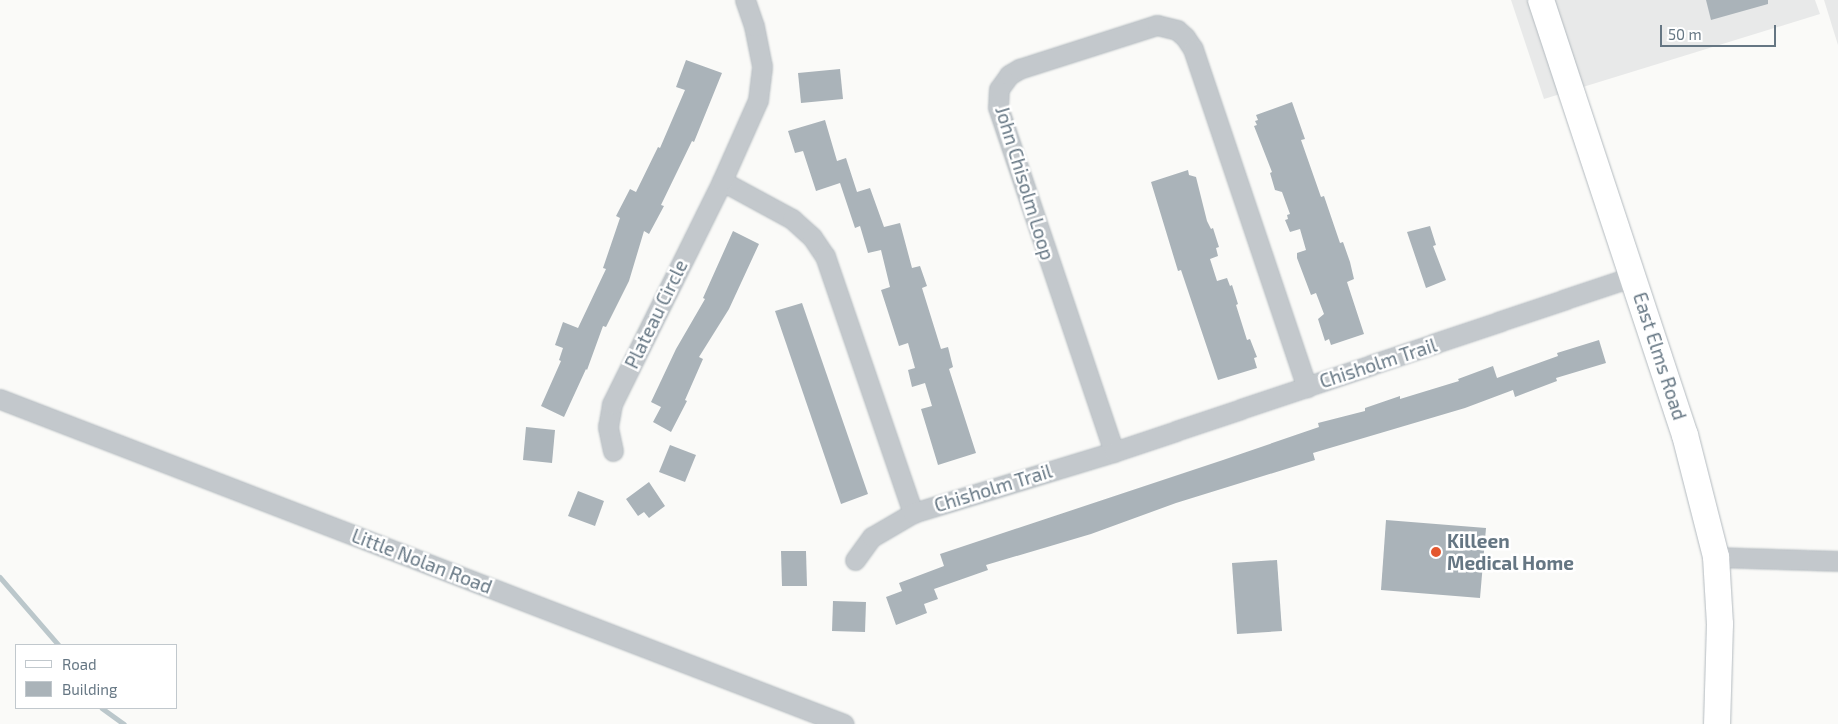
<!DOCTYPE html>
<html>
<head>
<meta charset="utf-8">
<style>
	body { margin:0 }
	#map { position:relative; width:1838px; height:724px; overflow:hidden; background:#fafaf8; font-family:"Exo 2",sans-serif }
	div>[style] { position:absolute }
	.built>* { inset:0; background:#e8e9e9 }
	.stream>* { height:4.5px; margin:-2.25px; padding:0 2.25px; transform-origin:2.25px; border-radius:2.25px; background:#bbc7cb }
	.building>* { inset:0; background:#aab3b9 }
	.roads { filter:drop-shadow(0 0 1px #b3babf) drop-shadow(0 0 1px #b3babf) }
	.minor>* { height:19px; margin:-9.5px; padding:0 9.5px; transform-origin:9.5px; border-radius:9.5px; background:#c3c8cc }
	.secondary>* { height:26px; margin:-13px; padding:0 13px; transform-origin:13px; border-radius:13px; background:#fff }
	.dots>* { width:14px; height:14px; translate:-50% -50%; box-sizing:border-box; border:2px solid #fff; border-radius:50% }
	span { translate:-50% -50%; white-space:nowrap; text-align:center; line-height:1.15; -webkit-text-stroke:5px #fff; paint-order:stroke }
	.street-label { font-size:19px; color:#657683 }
	.poi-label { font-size:19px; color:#657683; font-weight:700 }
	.left { translate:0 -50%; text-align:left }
	.legend { position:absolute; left:15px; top:644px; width:162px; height:65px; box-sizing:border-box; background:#fff; border:1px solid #c1c8cd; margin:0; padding:6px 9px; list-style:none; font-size:15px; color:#657683 }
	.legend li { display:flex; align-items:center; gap:10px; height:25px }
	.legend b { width:25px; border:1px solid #c1c8cd }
	.scale { position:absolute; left:1660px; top:25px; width:116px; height:22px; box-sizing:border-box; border:2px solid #657683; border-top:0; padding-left:6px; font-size:15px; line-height:18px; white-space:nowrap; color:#657683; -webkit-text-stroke:4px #fff; paint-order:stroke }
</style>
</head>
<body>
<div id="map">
	<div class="built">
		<div style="clip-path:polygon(1511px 0,1815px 0,1820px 14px,1544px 99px)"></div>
		<div style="clip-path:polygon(1824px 0,1838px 0,1838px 45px)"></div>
	</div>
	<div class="stream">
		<div style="left:0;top:577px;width:90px;rotate:49.1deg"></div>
		<div style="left:102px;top:708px;width:27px;rotate:36deg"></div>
	</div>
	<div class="building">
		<div style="clip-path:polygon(1706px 0,1768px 0,1768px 4px,1711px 20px)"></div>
		<div style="clip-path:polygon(686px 60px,722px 73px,694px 142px,692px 141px,661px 205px,664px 206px,649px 234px,644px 231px,629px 281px,606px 327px,603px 326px,587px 370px,586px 369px,564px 417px,541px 406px,561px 361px,559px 360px,563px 348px,555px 345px,563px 322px,578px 328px,606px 269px,603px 268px,620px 218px,616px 216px,630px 189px,636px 192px,658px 147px,660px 148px,685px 90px,676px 87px)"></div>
		<div style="clip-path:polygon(840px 69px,843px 99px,801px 103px,798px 73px)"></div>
		<div style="clip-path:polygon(1292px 102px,1305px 139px,1301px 140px,1321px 197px,1324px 196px,1340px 243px,1343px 242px,1350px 262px,1354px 279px,1347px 282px,1364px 334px,1331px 345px,1329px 339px,1325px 341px,1318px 319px,1324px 314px,1316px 293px,1311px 295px,1297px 258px,1297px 253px,1306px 250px,1300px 229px,1290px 232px,1285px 220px,1288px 219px,1287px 215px,1290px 214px,1282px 192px,1275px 190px,1270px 173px,1272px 172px,1254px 126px,1257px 125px,1255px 121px,1258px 120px,1256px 115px)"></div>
		<div style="clip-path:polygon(825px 120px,837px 161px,846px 158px,857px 192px,870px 188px,884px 227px,900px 223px,912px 268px,920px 266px,927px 286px,922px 288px,941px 349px,948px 347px,953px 367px,949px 369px,976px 453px,938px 465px,921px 409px,932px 406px,925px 383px,912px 387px,908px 370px,915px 368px,908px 343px,899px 346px,881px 290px,890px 287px,881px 250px,868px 253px,860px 226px,855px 228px,840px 183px,816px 191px,803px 151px,795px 153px,788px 131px)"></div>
		<div style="clip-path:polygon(1188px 170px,1189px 175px,1196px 177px,1207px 221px,1211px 229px,1213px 228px,1219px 247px,1216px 248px,1218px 256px,1210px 259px,1217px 281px,1227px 278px,1230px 286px,1232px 285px,1238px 304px,1236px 305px,1247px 340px,1250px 339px,1257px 357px,1254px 358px,1257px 368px,1218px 380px,1181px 270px,1178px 271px,1151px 182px)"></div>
		<div style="clip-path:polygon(1430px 226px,1436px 245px,1433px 246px,1446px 280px,1426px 288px,1407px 232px)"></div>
		<div style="clip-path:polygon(733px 231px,759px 244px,729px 309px,699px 357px,703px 359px,685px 400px,687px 401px,671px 432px,653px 422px,661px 407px,651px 402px,676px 349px,705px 299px,703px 298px)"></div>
		<div style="clip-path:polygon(802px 303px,868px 494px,841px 504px,775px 311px)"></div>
		<div style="clip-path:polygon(1599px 340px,1606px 363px,1556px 378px,1557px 381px,1515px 397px,1513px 390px,1465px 408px,1313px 453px,1315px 460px,1176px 503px,1091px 534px,986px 565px,988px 570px,934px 589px,938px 599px,924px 604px,927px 613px,896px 625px,886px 597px,902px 591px,899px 583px,944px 566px,940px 554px,1223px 460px,1319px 427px,1318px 423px,1365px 411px,1365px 408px,1400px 396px,1400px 399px,1459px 381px,1458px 379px,1493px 366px,1497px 378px,1558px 356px,1557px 353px)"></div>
		<div style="clip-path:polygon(526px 427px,555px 430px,552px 463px,523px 460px)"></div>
		<div style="clip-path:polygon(670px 445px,696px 455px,685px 482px,659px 472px)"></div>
		<div style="clip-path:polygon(649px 482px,665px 506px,649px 518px,644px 512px,638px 516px,626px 499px)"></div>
		<div style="clip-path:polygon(578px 491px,604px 501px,595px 526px,568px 516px)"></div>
		<div style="clip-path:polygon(1386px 520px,1486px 528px,1480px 598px,1381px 590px)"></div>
		<div style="clip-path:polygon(781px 551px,806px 551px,807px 586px,782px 586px)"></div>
		<div style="clip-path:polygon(1277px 560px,1282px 631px,1237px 634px,1232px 563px)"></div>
		<div style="clip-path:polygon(833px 601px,866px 602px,865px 632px,832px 631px)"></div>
	</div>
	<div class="roads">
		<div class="minor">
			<div style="left:722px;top:181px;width:80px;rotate:28.5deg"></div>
			<div style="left:792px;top:219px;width:27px;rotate:42deg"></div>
			<div style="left:812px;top:237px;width:23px;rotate:56deg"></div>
			<div style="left:825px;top:256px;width:272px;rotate:71.1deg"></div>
			<div style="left:0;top:399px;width:904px;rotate:21.06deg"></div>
			<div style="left:613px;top:451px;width:25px;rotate:-102deg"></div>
			<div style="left:608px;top:427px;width:23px;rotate:-80deg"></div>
			<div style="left:612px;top:404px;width:249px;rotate:-63.7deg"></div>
			<div style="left:722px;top:181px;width:89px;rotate:-66deg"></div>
			<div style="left:758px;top:100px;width:34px;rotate:-83deg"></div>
			<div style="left:762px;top:66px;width:41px;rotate:-101.3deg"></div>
			<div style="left:754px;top:26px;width:28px;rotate:-109deg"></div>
			<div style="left:1114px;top:452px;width:364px;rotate:-108.6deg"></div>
			<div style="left:998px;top:107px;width:18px;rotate:-87deg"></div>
			<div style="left:999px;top:89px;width:17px;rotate:-54deg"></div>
			<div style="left:1009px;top:75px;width:12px;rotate:-31deg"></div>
			<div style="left:1019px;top:69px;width:145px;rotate:-17.7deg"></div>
			<div style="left:1157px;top:25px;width:21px;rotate:14deg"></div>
			<div style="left:1177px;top:30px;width:11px;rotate:41deg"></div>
			<div style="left:1185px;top:37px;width:14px;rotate:56deg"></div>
			<div style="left:1193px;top:49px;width:357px;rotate:71.4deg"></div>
			<div style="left:1716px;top:557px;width:122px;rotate:1.9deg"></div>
			<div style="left:855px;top:560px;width:29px;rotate:-54deg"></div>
			<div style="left:872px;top:537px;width:48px;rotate:-30.3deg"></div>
			<div style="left:913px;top:513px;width:210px;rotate:-16.9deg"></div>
			<div style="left:1114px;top:452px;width:549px;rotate:-18.7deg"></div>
		</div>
		<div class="secondary">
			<div style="left:1541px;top:0;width:458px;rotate:71.7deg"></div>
			<div style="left:1685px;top:435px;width:126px;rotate:75.7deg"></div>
			<div style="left:1716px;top:557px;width:67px;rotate:86.6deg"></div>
			<div style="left:1720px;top:624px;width:100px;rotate:91.7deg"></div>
		</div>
	</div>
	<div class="dots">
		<div style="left:1436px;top:552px;background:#e4572e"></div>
	</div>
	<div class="street-label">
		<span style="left:1025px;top:183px;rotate:73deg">John Chisolm Loop</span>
		<span style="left:656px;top:314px;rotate:-64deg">Plateau Circle</span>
		<span style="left:1660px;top:356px;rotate:72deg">East Elms Road</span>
		<span style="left:1378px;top:363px;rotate:-18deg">Chisholm Trail</span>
		<span style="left:993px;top:488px;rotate:-17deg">Chisholm Trail</span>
		<span style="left:422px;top:561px;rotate:21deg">Little Nolan Road</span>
	</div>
	<div class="poi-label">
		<span class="left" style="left:1447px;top:552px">Killeen<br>Medical Home</span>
	</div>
	<ul class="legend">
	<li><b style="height:6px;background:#fff"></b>Road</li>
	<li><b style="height:14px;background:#aab3b9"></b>Building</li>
	</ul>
	<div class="scale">50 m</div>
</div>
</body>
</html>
